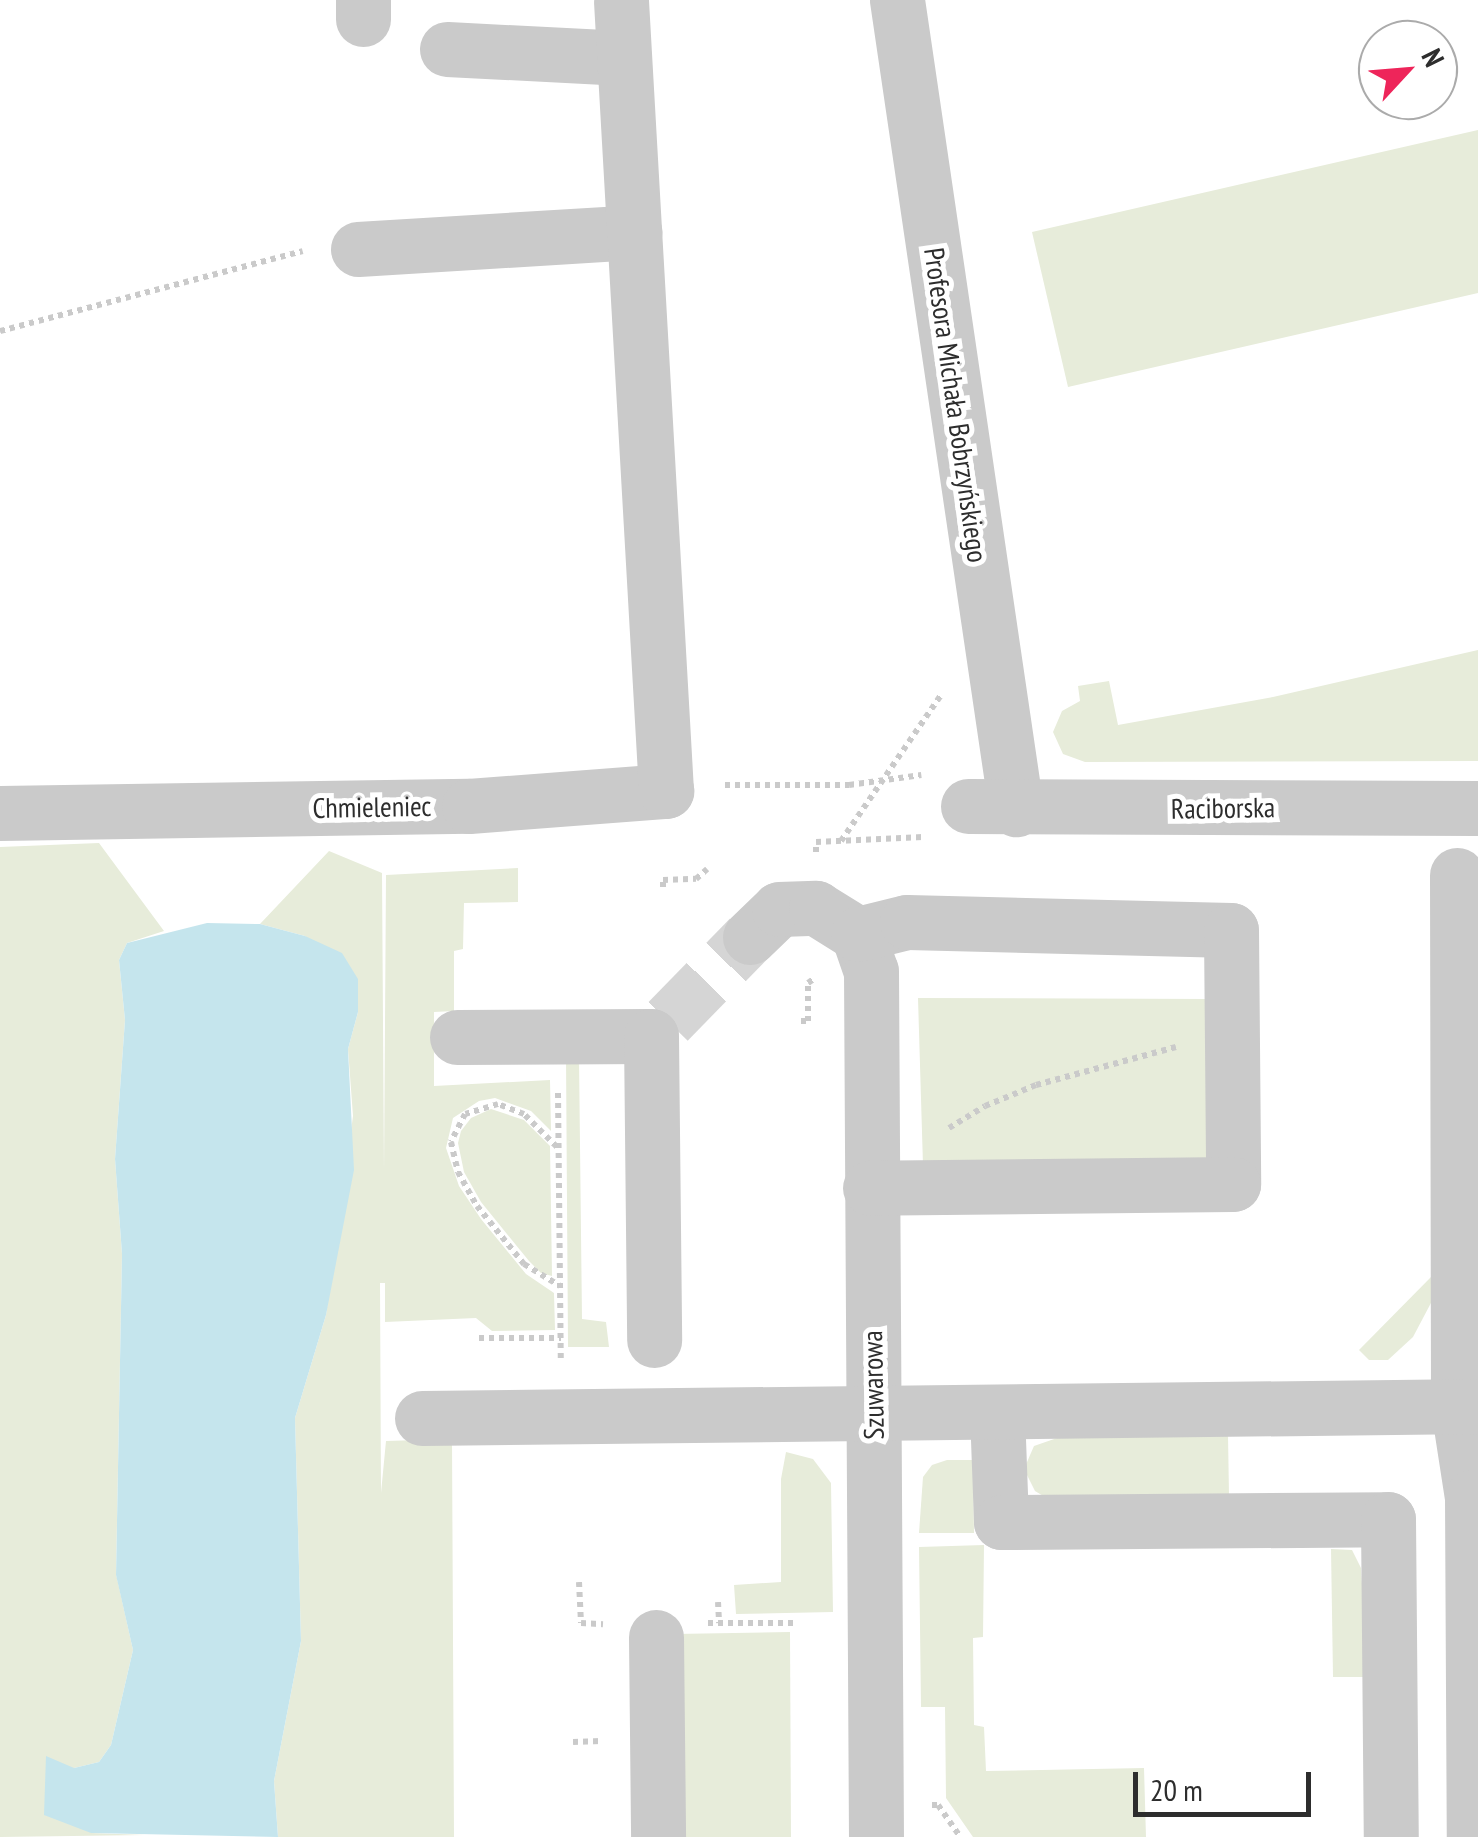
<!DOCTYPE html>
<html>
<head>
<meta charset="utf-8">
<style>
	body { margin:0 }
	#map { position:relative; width:1478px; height:1837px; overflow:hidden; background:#fff; font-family:"PT Sans Narrow",sans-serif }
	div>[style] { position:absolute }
	.green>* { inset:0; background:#e7ecda }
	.water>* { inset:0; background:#c5e5ed }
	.minor-tunnel>* { height:55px; margin-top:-27.5px; transform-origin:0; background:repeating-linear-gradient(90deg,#d5d5d5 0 55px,transparent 0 83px) }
	.path>* { height:6px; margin-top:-3px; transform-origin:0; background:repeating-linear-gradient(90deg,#cacaca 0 5px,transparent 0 10px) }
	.minor>* { height:55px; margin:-27.5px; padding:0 27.5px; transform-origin:27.5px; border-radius:27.5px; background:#cacaca }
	span { translate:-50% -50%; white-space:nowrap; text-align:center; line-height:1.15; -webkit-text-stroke:10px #fff; paint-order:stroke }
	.street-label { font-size:28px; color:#2d2d2d }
	.north { position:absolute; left:1358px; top:20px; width:100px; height:100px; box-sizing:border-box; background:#fff; border:2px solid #ababab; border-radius:50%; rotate:64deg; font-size:28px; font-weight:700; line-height:40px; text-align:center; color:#2d2d2d }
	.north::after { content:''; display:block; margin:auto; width:35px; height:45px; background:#ee255a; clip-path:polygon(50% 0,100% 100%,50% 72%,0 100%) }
	.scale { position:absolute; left:1133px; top:1772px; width:178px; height:45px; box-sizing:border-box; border:5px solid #2d2d2d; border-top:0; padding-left:12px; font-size:30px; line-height:35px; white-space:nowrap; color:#2d2d2d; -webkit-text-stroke:8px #fff; paint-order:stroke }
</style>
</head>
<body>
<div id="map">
	<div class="green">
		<div style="clip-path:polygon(1478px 130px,1478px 293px,1068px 387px,1032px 232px)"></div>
		<div style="clip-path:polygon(1478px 650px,1478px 761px,1085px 762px,1063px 754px,1053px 732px,1062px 711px,1080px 701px,1078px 686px,1109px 681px,1118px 725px,1273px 697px)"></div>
		<div style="clip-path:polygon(99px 843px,164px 931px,127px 943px,119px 960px,125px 1020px,115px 1159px,122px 1254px,116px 1574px,133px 1650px,111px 1745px,99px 1762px,74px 1768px,91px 1833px,145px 1835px,0 1837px,0 847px)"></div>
		<div style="clip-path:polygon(329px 851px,382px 873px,384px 1172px,386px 875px,518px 868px,518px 902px,464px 903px,463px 949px,454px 951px,454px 1011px,434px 1012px,434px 1086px,550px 1080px,551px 1131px,531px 1111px,495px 1098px,479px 1101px,453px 1118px,446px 1148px,459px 1186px,481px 1219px,526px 1274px,554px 1293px,555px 1330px,492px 1331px,476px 1318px,385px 1322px,385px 1283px,380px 1283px,381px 1493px,386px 1441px,452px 1439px,454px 1837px,278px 1837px,274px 1781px,301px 1641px,295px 1418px,326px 1315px,353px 1116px,348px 1049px,358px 1012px,305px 936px,260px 924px)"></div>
		<div style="clip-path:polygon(918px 998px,1209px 999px,1206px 1162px,923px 1165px)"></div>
		<div style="clip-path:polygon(566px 1057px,579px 1057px,582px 1319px,606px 1322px,609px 1347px,568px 1347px)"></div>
		<div style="clip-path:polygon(491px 1109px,524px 1120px,550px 1146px,552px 1276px,541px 1273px,529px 1261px,481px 1202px,464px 1172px,458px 1143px,461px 1131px,471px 1118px)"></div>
		<div style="clip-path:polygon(1432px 1276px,1432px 1301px,1413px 1337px,1388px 1360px,1369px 1360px,1359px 1350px)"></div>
		<div style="clip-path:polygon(1228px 1435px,1229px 1496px,1045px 1497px,1035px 1491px,1024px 1469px,1034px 1446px,1057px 1438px)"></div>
		<div style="clip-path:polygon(786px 1452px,813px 1459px,831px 1483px,833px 1612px,736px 1614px,734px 1585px,781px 1582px,781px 1479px)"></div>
		<div style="clip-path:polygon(947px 1460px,973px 1460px,974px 1533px,919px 1533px,923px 1477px,932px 1465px)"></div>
		<div style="clip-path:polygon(984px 1545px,983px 1637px,973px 1638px,974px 1725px,984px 1727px,986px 1771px,1144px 1768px,1146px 1837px,973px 1837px,946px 1798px,945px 1707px,921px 1707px,919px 1547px)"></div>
		<div style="clip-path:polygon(1331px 1549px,1352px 1550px,1361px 1568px,1368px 1677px,1333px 1677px)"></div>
		<div style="clip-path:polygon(790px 1632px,791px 1837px,675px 1837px,674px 1634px)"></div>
	</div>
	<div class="water">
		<div style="clip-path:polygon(207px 923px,260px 924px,305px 936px,342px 953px,358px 979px,358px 1012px,348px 1049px,354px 1170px,326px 1315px,295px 1418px,301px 1641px,274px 1781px,278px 1837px,91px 1833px,44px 1815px,46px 1756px,74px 1768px,99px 1762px,111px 1745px,133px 1650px,116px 1575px,122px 1254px,115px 1159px,125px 1020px,119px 960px,127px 943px)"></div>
	</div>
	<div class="minor-tunnel">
		<div style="left:668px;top:1021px;width:117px;rotate:-45.7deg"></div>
	</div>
	<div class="path">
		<div style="left:0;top:331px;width:313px;rotate:-14.8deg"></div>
		<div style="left:725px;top:785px;width:124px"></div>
		<div style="left:849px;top:785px;width:73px;rotate:-7.9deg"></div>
		<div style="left:841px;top:841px;width:177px;rotate:-55.6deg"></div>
		<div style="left:816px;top:852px;width:10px;rotate:-90deg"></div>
		<div style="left:816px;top:842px;width:107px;rotate:-2.7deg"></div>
		<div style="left:663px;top:887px;width:7px;rotate:-90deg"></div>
		<div style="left:663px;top:880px;width:33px;rotate:-2deg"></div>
		<div style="left:696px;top:879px;width:15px;rotate:-42deg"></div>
		<div style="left:801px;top:1021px;width:7px"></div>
		<div style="left:808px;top:1021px;width:38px;rotate:-90deg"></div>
		<div style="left:808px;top:983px;width:9px;rotate:-36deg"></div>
		<div style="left:558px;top:1093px;width:267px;rotate:89.4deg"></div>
		<div style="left:949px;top:1128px;width:42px;rotate:-31.4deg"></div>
		<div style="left:985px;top:1106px;width:55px;rotate:-22.4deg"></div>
		<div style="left:1036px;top:1085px;width:145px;rotate:-15.2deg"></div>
		<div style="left:557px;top:1147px;width:47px;rotate:-135deg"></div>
		<div style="left:524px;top:1114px;width:28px;rotate:-159deg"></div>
		<div style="left:498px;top:1104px;width:34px;rotate:163deg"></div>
		<div style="left:465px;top:1114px;width:31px;rotate:117deg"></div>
		<div style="left:451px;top:1142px;width:31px;rotate:77deg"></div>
		<div style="left:458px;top:1172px;width:39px;rotate:61deg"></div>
		<div style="left:477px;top:1206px;width:75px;rotate:51deg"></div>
		<div style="left:524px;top:1264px;width:42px;rotate:31.4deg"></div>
		<div style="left:479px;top:1338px;width:82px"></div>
		<div style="left:579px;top:1582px;width:41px;rotate:87.2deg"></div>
		<div style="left:581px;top:1623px;width:22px;rotate:3deg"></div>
		<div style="left:718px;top:1602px;width:21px;rotate:87deg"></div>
		<div style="left:708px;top:1623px;width:89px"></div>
		<div style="left:573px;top:1742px;width:28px;rotate:-2deg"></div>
		<div style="left:932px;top:1805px;width:6px"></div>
		<div style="left:938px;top:1805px;width:39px;rotate:55deg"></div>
	</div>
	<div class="minor">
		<div style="left:897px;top:0;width:818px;rotate:81.63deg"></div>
		<div style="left:363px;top:19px;width:19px;rotate:-90deg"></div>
		<div style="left:447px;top:49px;width:177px;rotate:2.9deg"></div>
		<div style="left:358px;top:249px;width:277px;rotate:-3.5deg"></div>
		<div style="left:968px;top:806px;width:510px;rotate:0.22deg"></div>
		<div style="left:0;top:813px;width:469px;rotate:-0.9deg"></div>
		<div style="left:469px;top:806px;width:198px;rotate:-4.4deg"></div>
		<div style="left:666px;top:791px;width:790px;rotate:-93.26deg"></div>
		<div style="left:1457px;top:875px;width:532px;rotate:89.89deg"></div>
		<div style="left:1458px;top:1407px;width:91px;rotate:81.2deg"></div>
		<div style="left:1472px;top:1497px;width:340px;rotate:89.7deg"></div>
		<div style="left:858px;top:934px;width:39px;rotate:71deg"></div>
		<div style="left:871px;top:971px;width:866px;rotate:89.67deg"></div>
		<div style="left:750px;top:937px;width:40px;rotate:-44deg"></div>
		<div style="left:779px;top:909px;width:37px;rotate:-2deg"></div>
		<div style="left:816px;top:908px;width:49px;rotate:31.8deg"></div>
		<div style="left:858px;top:934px;width:50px;rotate:-13.8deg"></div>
		<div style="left:907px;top:922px;width:324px;rotate:1.4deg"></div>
		<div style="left:1231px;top:930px;width:254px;rotate:89.5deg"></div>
		<div style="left:1233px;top:1184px;width:363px;rotate:179.4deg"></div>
		<div style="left:457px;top:1037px;width:194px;rotate:-0.3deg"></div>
		<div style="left:651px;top:1036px;width:304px;rotate:89.4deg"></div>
		<div style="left:997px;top:1412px;width:110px;rotate:87.9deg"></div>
		<div style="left:1001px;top:1522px;width:387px;rotate:-0.4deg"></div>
		<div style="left:1388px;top:1519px;width:318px;rotate:89.5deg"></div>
		<div style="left:422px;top:1418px;width:1056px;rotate:-0.65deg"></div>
		<div style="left:656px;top:1637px;width:200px;rotate:89.4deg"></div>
	</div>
	<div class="street-label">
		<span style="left:956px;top:405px;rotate:82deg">Profesora Michała Bobrzyńskiego</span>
		<span style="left:372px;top:807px;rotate:-1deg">Chmieleniec</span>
		<span style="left:1223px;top:808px;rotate:-1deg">Raciborska</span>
		<span style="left:873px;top:1385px;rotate:-91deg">Szuwarowa</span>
	</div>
	<div class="north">N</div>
	<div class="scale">20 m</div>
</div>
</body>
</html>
